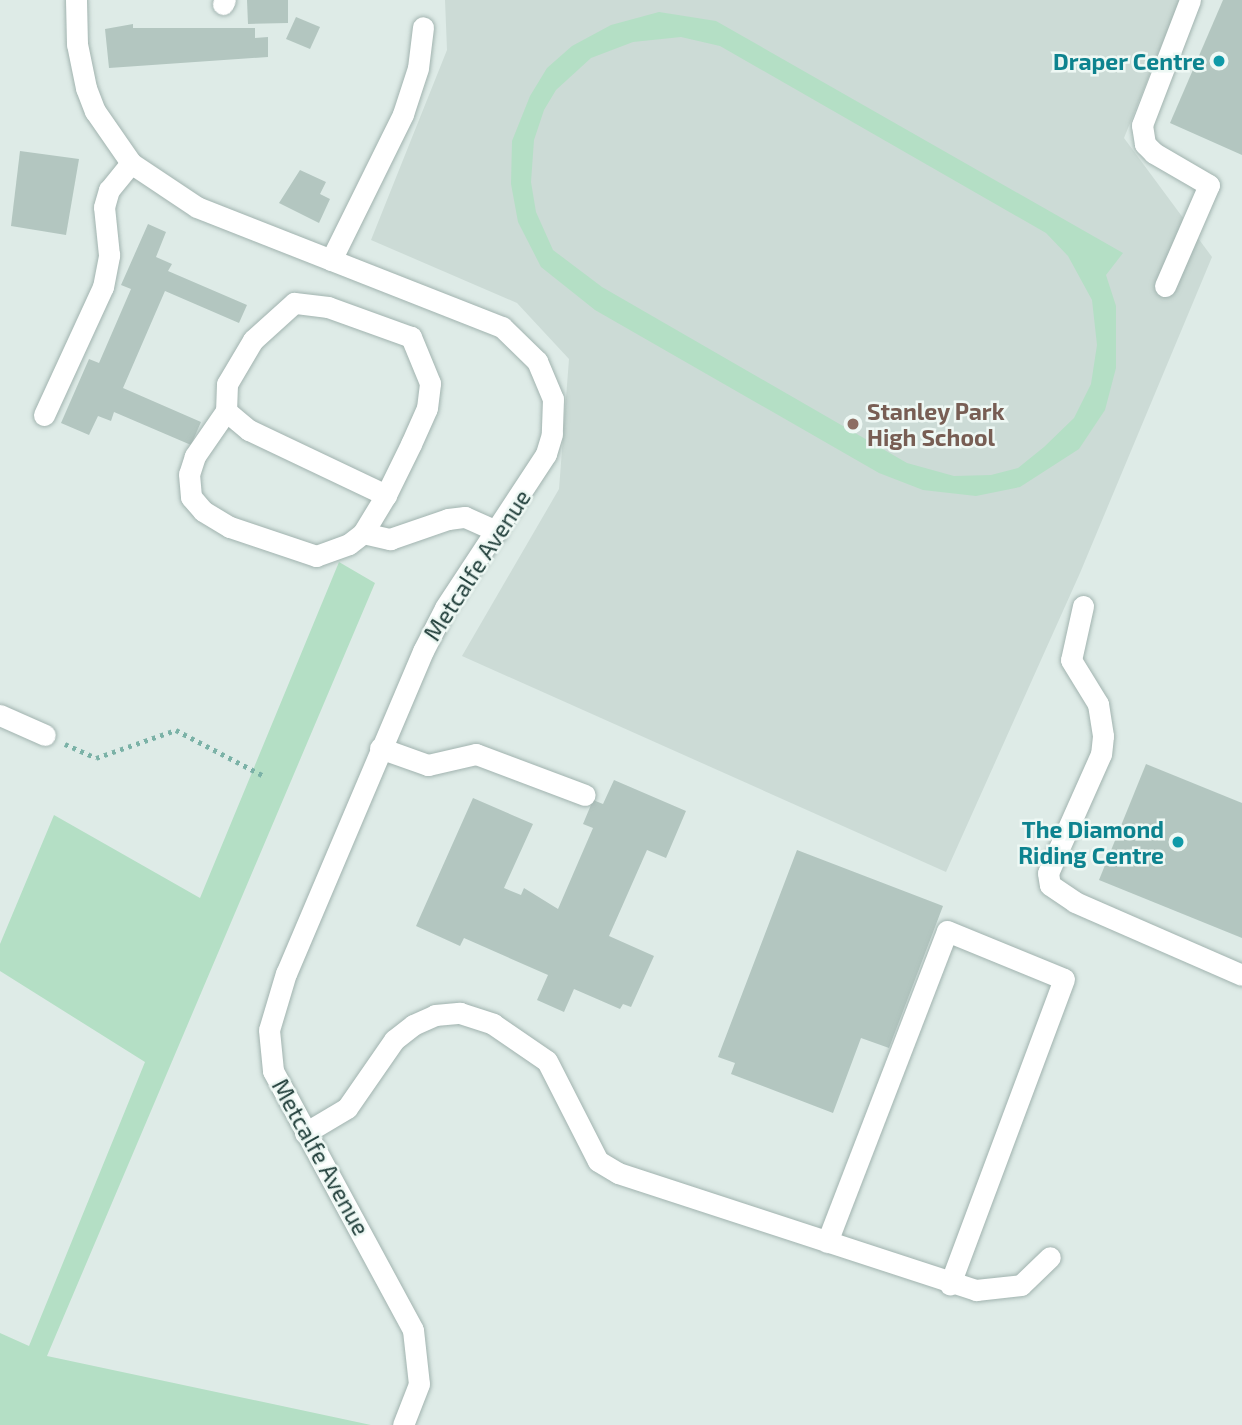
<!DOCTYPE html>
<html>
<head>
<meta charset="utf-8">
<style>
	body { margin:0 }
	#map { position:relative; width:1242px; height:1425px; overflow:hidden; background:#deebe7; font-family:"Exo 2",sans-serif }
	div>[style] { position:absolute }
	.built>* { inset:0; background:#ccdbd6 }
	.green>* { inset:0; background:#b4dfc5 }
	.building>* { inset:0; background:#b3c6c0 }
	.path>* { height:4.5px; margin-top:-2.25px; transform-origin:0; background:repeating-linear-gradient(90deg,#7bb2a7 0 3.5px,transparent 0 8.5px) }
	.roads { filter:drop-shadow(0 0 2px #a1b3af) drop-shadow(0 0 2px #a1b3af) }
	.minor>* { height:21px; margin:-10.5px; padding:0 10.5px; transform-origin:10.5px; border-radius:10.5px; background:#fff }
	.dots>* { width:19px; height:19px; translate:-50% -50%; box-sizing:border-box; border:4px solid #eef8f4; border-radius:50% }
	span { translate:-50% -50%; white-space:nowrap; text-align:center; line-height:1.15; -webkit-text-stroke:5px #eef8f4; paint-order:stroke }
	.culture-label { font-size:23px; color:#0d838f; font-weight:700 }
	.right { translate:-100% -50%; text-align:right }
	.education-label { font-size:23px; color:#785e54; font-weight:700 }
	.left { translate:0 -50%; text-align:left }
	.street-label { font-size:23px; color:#1e3c38 }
</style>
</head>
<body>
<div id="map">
	<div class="built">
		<div style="clip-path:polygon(445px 0,1180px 0,1124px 138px,1212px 257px,1080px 573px,946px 872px,462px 656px,559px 489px,569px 359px,517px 303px,371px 240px,447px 50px)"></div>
	</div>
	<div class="green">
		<div style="clip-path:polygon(evenodd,659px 12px,716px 21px,1123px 253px,1106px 275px,1116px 306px,1116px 368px,1105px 410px,1079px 449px,1020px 487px,976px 496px,923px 490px,879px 473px,595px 310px,541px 267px,518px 222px,511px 184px,512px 141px,530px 96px,547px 68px,572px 46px,611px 25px,659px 12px,681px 37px,720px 46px,1046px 233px,1068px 256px,1092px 300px,1097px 345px,1091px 384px,1074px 418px,1044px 447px,1018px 468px,991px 475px,954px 476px,907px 463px,602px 287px,553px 250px,536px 212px,531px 182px,534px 140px,544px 110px,556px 90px,591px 58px,633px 42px,681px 37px)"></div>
		<div style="clip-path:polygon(339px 562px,375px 583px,47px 1356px,371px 1425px,0 1425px,0 1333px,29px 1346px,145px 1062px,0 971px,0 944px,54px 815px,200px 898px)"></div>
	</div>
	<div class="building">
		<div style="clip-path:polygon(247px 0,288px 0,288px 23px,248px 24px)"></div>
		<div style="clip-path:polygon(1223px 0,1242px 0,1242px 155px,1170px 123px)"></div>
		<div style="clip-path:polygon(296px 17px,320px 27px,310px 49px,286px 39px)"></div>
		<div style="clip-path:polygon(133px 24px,133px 28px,255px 28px,255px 38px,268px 37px,268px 57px,109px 68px,105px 29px)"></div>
		<div style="clip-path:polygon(20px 151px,79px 159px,66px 235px,11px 226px)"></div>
		<div style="clip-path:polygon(300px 170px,326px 182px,320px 194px,330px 199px,319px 223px,279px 203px)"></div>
		<div style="clip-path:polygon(148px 224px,166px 232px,156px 257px,172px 264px,168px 271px,247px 305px,239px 323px,165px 291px,123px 388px,201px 422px,191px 445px,114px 412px,111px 421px,98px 416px,89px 435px,61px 423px,89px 359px,99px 363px,131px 289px,121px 285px)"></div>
		<div style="clip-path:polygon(1146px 764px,1242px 803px,1242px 938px,1099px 880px)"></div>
		<div style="clip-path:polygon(614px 780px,686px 811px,666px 858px,647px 850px,609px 936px,654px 956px,631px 1007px,623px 1004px,620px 1009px,574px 989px,564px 1012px,537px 1000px,548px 975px,464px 938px,460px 946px,416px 926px,473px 798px,533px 824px,504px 888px,521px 895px,524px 888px,558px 909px,593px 828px,583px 824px,593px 800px,603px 804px)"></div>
		<div style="clip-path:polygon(797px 850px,943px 906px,889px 1048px,861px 1038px,833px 1113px,731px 1074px,735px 1063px,718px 1057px)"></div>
	</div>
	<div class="path">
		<div style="left:65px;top:744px;width:34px;rotate:24deg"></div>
		<div style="left:96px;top:758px;width:85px;rotate:-19.3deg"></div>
		<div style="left:176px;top:730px;width:99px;rotate:27.6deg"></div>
	</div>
	<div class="roads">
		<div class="minor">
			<div style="left:76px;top:0;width:44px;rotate:88.7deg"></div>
			<div style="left:77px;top:44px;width:45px;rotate:78.4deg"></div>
			<div style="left:86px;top:88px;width:25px;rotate:69deg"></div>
			<div style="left:95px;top:111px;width:63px;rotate:55.3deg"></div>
			<div style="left:131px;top:163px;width:79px;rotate:33.7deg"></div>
			<div style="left:197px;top:207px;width:328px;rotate:21.5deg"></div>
			<div style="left:502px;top:327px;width:49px;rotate:44.2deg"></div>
			<div style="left:537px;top:361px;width:41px;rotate:67.2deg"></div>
			<div style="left:553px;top:399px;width:35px;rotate:92deg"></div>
			<div style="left:552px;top:434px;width:21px;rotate:107deg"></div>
			<div style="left:546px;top:454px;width:184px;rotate:123.3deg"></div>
			<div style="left:445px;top:608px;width:48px;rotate:117.1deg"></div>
			<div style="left:423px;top:651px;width:350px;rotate:113deg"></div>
			<div style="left:286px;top:973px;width:59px;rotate:106.6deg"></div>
			<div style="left:269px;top:1030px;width:41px;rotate:84.4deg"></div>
			<div style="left:273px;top:1071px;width:294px;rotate:61.6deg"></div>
			<div style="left:413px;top:1330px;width:54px;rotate:83.7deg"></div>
			<div style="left:419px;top:1384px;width:44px;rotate:111.3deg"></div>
			<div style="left:223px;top:4px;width:4px;rotate:-63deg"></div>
			<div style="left:331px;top:260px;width:163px;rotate:-63.7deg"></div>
			<div style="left:403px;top:114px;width:48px;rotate:-71.9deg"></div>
			<div style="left:418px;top:68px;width:41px;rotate:-83deg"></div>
			<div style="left:1165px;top:286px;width:110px;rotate:-66.5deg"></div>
			<div style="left:1209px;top:185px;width:64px;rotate:-149.8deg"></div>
			<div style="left:1154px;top:153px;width:13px;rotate:-135deg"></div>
			<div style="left:1145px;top:144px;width:19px;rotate:-99deg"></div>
			<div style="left:1142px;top:125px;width:134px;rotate:-69deg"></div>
			<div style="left:226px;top:411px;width:55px;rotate:124.6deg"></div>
			<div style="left:195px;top:456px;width:19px;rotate:108deg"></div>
			<div style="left:189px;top:474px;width:23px;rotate:85deg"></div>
			<div style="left:191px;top:497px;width:18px;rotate:49deg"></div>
			<div style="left:203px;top:511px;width:31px;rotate:31deg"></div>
			<div style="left:230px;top:527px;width:91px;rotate:18.6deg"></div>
			<div style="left:316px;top:556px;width:35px;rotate:-20deg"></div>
			<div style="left:349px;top:544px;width:18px;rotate:-38deg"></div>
			<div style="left:363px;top:533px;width:28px;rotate:13deg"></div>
			<div style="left:390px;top:539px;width:61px;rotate:-19deg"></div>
			<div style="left:448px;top:519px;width:17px;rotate:-7deg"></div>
			<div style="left:465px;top:517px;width:35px;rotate:24deg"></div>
			<div style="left:44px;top:415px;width:141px;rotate:-65.3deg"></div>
			<div style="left:103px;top:287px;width:33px;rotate:-79deg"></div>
			<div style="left:109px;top:255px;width:48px;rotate:-95.9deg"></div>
			<div style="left:104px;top:207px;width:18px;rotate:-74deg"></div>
			<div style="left:109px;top:190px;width:35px;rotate:-51deg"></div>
			<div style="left:363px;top:533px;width:44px;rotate:-58.8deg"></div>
			<div style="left:386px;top:495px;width:57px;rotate:-63.9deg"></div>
			<div style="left:411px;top:444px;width:39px;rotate:-66deg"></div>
			<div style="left:427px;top:408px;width:25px;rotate:-83deg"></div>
			<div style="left:430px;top:383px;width:50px;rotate:-112.4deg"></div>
			<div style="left:411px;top:337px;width:88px;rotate:-160.1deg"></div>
			<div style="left:328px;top:307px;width:34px;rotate:-173deg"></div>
			<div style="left:294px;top:303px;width:55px;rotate:137.9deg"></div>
			<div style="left:253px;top:340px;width:51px;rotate:120.6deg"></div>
			<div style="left:227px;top:384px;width:27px;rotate:92deg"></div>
			<div style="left:226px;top:411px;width:30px;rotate:40deg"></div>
			<div style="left:249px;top:430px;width:152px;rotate:25.4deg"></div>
			<div style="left:1083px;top:606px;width:55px;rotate:102.5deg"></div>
			<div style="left:1071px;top:660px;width:52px;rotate:58.5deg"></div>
			<div style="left:1098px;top:704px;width:32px;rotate:81deg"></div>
			<div style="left:1103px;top:736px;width:18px;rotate:96deg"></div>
			<div style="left:1101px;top:754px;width:130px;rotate:114deg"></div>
			<div style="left:1048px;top:873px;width:12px;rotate:81deg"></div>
			<div style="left:1050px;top:885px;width:30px;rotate:34deg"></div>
			<div style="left:1075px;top:902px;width:182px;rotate:23.6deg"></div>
			<div style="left:0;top:715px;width:49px;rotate:24deg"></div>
			<div style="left:380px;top:748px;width:51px;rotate:19.5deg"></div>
			<div style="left:428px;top:765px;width:49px;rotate:-12.9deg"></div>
			<div style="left:476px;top:754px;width:116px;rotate:20.6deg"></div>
			<div style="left:305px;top:1133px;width:49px;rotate:-30.8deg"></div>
			<div style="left:347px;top:1108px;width:83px;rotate:-55.3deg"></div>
			<div style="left:394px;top:1040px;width:24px;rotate:-38deg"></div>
			<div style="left:413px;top:1025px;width:24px;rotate:-24deg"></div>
			<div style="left:435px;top:1015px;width:25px;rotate:-5deg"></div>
			<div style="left:460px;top:1013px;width:35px;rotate:18deg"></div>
			<div style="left:493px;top:1024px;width:65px;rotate:34.4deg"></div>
			<div style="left:547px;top:1061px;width:112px;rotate:63deg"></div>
			<div style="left:598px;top:1161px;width:23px;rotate:31deg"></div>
			<div style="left:618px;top:1173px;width:377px;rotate:18.1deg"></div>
			<div style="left:976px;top:1290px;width:45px;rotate:-6.3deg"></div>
			<div style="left:1021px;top:1285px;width:40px;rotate:-44deg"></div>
			<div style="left:827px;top:1242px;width:333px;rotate:-68.9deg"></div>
			<div style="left:947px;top:931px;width:126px;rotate:22.3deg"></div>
			<div style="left:1064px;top:979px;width:326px;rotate:110.5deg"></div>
		</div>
	</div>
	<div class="dots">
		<div style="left:1219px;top:61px;background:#0f9aa8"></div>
		<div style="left:853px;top:424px;background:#8d6e63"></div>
		<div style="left:1178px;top:842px;background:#0f9aa8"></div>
	</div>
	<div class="culture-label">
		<span class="right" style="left:1205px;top:61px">Draper Centre</span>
		<span class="right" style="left:1164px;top:842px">The Diamond<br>Riding Centre</span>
	</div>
	<div class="education-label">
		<span class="left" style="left:867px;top:424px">Stanley Park<br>High School</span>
	</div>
	<div class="street-label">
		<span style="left:477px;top:565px;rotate:-57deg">Metcalfe Avenue</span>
		<span style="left:321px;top:1157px;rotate:61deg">Metcalfe Avenue</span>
	</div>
</div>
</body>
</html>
